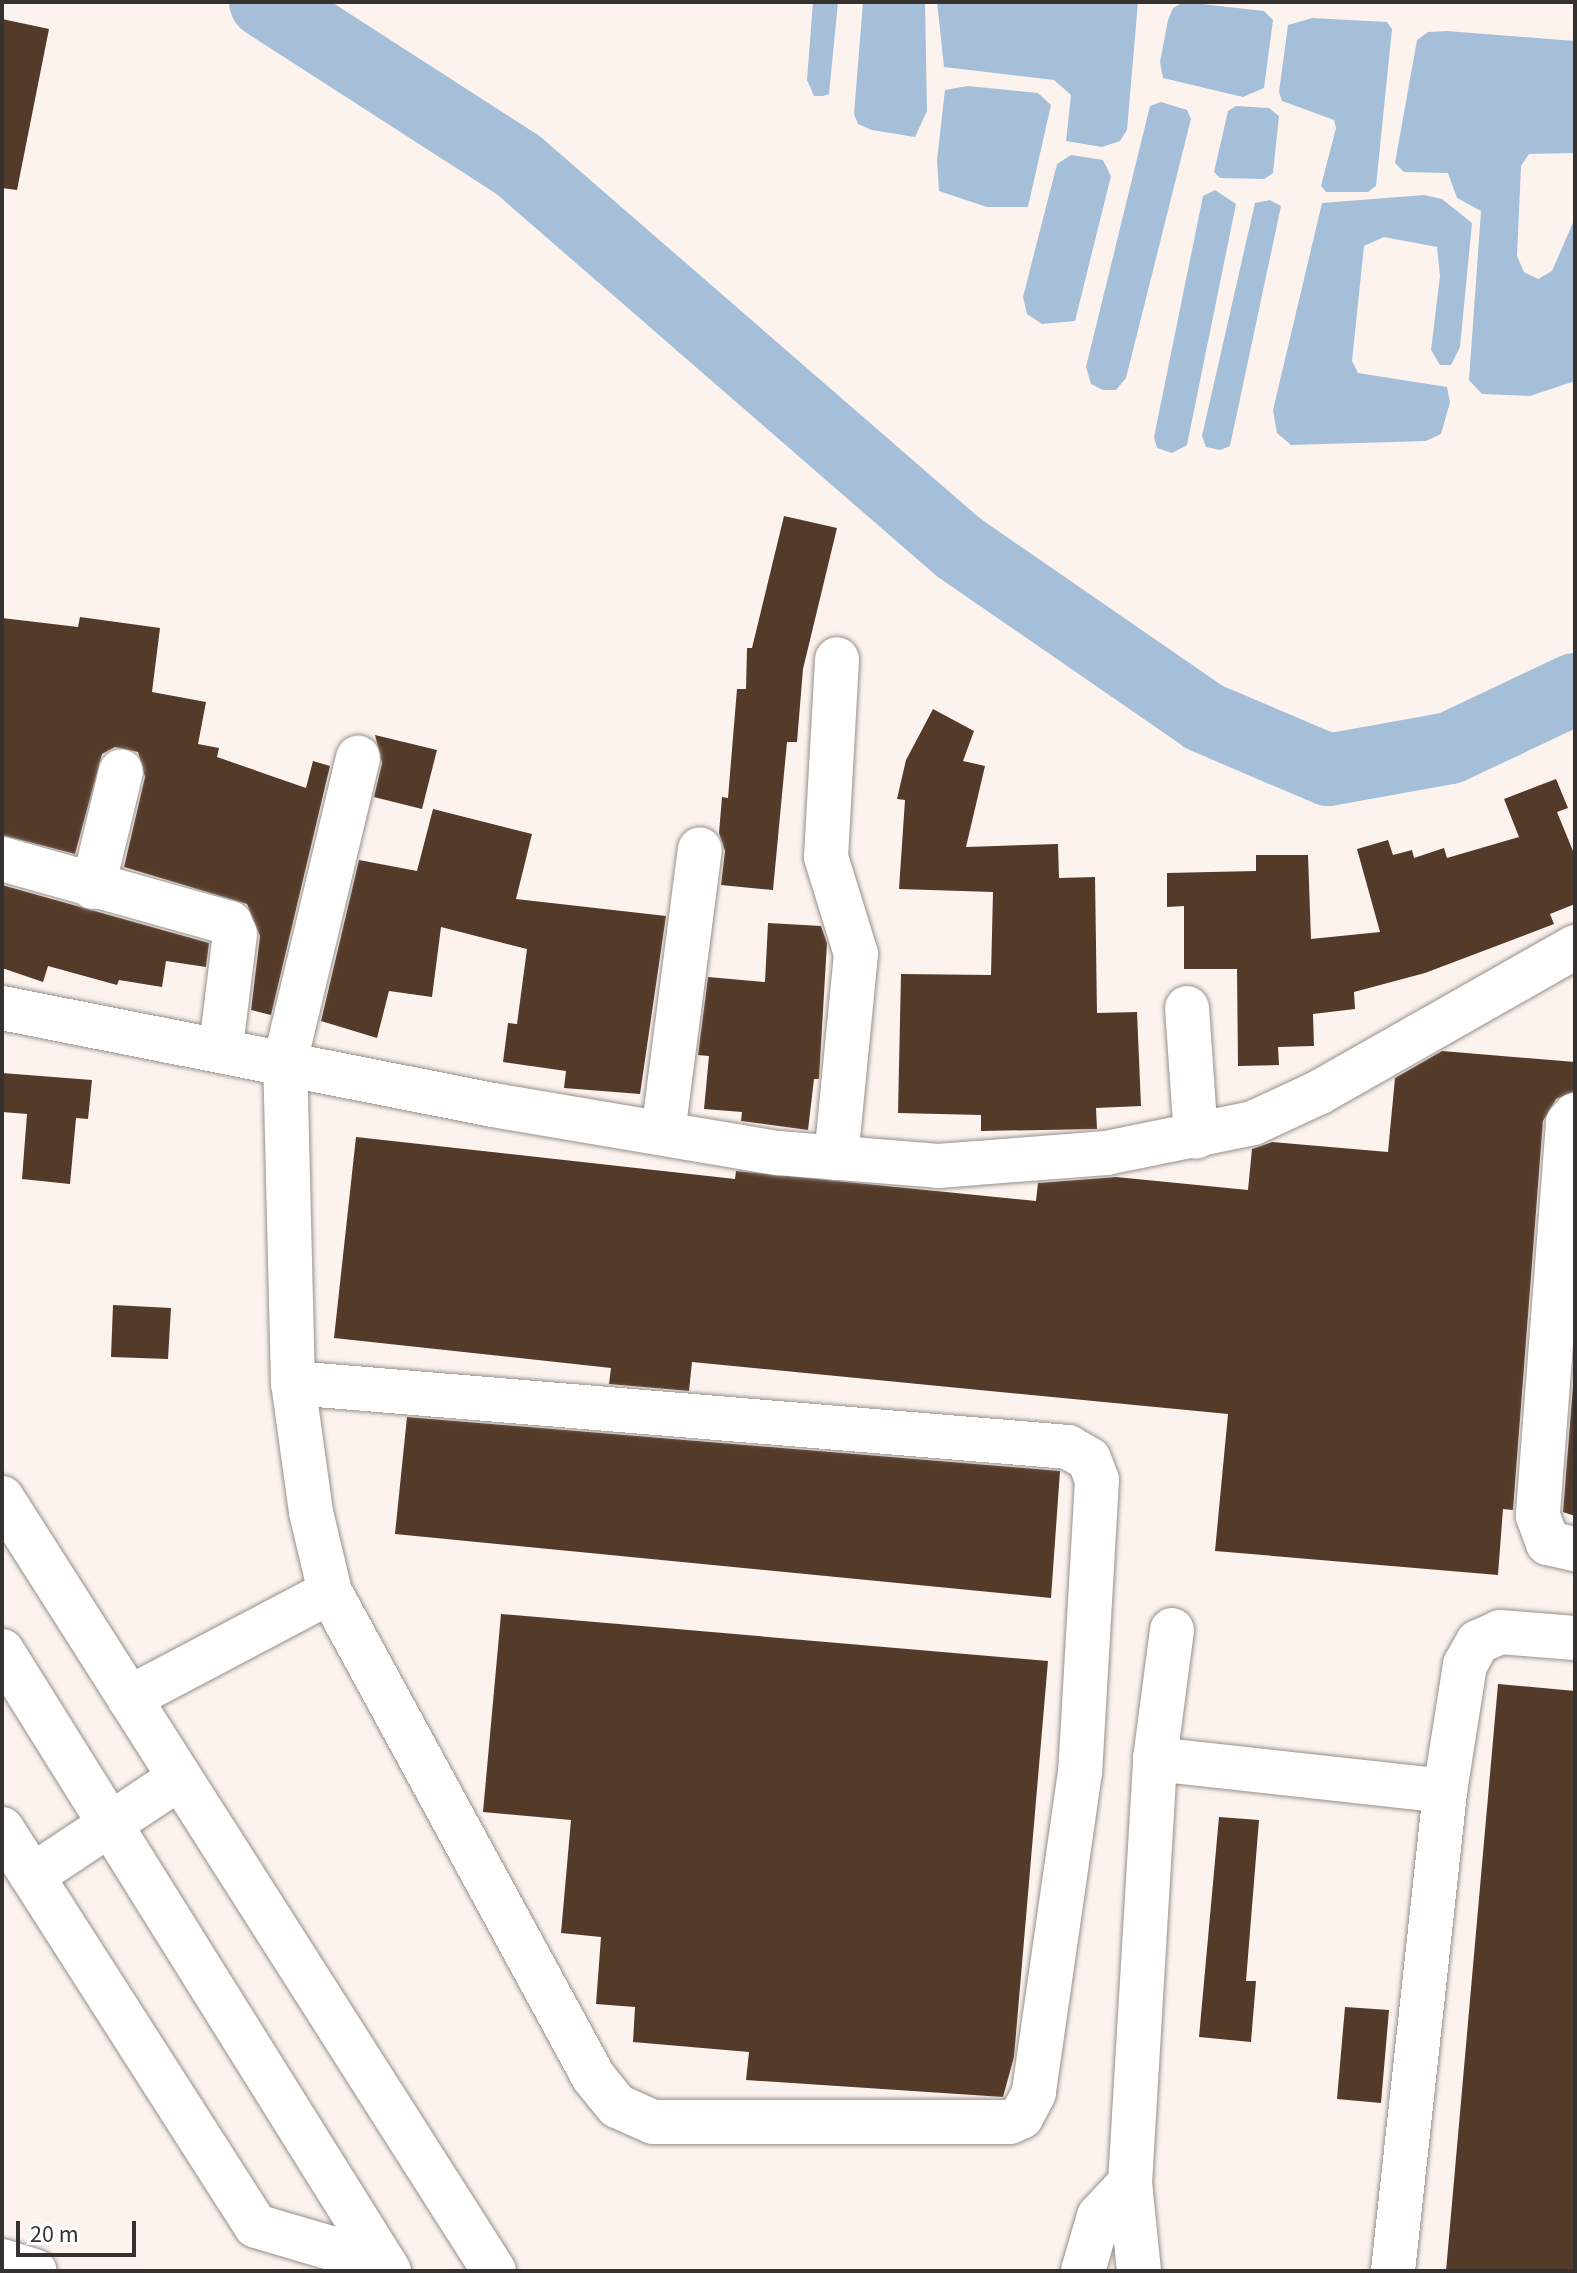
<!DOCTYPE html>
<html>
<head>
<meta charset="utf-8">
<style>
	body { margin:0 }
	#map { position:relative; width:1577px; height:2273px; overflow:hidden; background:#fcf3ee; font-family:"Source Sans 3",sans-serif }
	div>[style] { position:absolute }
	.water>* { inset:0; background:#a5bfd9 }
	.river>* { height:72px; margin:-36px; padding:0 36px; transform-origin:36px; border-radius:36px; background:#a5bfd9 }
	.building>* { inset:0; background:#543a29 }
	.roads { filter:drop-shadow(0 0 2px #978f8a) drop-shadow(0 0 2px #978f8a) }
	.minor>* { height:44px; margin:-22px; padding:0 22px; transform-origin:22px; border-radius:22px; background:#fff }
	span { translate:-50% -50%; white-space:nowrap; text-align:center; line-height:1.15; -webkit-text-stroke:8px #fff; paint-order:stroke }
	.frame { position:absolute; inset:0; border:4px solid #34312f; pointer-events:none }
	.scale { position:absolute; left:16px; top:2221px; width:120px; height:36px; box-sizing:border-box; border:4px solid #34312f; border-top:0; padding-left:10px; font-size:24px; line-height:28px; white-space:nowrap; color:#34312f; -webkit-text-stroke:6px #fff; paint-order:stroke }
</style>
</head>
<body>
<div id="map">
	<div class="water">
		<div style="clip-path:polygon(813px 2px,838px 2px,829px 94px,823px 96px,814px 96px,807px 80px)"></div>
		<div style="clip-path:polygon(863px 2px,925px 2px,927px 111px,915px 137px,872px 130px,858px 124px,854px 114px)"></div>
		<div style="clip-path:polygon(937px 2px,1138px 2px,1127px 130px,1120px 141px,1102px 147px,1066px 141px,1071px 95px,1054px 80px,944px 67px)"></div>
		<div style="clip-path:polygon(1184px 2px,1264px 11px,1273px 20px,1264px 88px,1243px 97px,1163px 78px,1160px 62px,1168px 20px,1173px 8px)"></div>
		<div style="clip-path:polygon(1312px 18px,1387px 22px,1392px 29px,1376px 186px,1368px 192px,1326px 192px,1321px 186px,1336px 128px,1334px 120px,1282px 101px,1279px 92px,1288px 25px)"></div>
		<div style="clip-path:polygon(1447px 31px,1575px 41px,1575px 153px,1529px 154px,1521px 166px,1517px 256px,1524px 272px,1538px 279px,1552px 271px,1575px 218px,1575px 381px,1530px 396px,1482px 394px,1469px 380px,1481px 211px,1457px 198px,1448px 173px,1404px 172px,1395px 163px,1417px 40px,1428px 32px)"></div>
		<div style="clip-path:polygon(968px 86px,1038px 93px,1051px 105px,1028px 207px,987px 207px,939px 191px,937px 160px,945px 90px)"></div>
		<div style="clip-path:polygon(1161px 102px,1187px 110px,1191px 119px,1126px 378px,1116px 390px,1103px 390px,1091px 384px,1086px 367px,1150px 106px)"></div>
		<div style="clip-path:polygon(1236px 106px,1269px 108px,1279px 116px,1273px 173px,1264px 179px,1220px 178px,1214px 172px,1228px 111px)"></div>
		<div style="clip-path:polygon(1071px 155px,1103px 160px,1111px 176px,1075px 321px,1042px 324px,1027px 314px,1023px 297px,1057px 164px)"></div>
		<div style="clip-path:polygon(1215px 190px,1236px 204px,1187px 445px,1172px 453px,1157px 448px,1154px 437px,1203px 196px)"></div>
		<div style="clip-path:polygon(1424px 195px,1442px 199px,1472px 223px,1460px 347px,1451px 365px,1440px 365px,1431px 350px,1440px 276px,1437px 247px,1384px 237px,1364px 246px,1352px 361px,1358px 373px,1447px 387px,1450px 402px,1441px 434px,1426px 441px,1291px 445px,1277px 433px,1273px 410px,1322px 203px)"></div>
		<div style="clip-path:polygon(1270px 200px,1281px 206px,1230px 446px,1220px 450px,1206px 447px,1202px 436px,1255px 203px)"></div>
	</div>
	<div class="river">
		<div style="left:265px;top:2px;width:301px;rotate:32.8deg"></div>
		<div style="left:518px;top:165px;width:583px;rotate:40.96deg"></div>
		<div style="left:958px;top:547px;width:299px;rotate:34.6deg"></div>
		<div style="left:1204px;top:717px;width:135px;rotate:23.1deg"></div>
		<div style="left:1328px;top:770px;width:124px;rotate:-10.2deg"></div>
		<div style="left:1450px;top:748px;width:138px;rotate:-25.3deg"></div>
	</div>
	<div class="building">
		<div style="clip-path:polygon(2px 19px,49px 29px,17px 190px,2px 188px)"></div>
		<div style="clip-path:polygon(784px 516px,837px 528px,803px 669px,797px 742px,787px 742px,773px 890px,721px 885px,725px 851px,719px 833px,722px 797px,728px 798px,737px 689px,746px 689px,747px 648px,752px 648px)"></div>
		<div style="clip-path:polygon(80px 617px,160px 628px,152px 692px,206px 702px,198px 744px,219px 748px,217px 757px,306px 788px,313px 761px,330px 766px,271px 1015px,251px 1010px,260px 936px,247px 904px,124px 867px,145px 777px,138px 752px,115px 747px,102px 754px,75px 854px,2px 835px,2px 618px,78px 627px)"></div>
		<div style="clip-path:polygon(933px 709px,974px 731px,963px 761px,985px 766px,966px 847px,1058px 844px,1059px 878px,1095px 877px,1097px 1013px,1137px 1012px,1141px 1106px,1096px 1108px,1097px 1129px,981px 1131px,981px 1115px,898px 1113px,901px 974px,991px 975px,993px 892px,899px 889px,905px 800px,897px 799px,906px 760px)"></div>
		<div style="clip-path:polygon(375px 735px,437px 750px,422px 809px,374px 797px,382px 763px)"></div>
		<div style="clip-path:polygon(1556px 779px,1568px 808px,1557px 812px,1575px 856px,1575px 904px,1550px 914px,1554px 924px,1425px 973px,1354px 992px,1355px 1009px,1313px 1014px,1314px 1046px,1278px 1047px,1279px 1065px,1238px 1066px,1237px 969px,1184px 969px,1184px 906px,1167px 907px,1167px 873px,1256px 871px,1256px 855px,1308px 855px,1311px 939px,1380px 932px,1357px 849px,1388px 840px,1393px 855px,1412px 850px,1414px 858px,1444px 848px,1447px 858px,1519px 837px,1504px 799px)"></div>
		<div style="clip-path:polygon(433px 809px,532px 834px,516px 899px,666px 916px,640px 1094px,564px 1088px,566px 1071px,503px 1062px,508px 1023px,517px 1024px,527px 949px,441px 927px,432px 997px,389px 991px,377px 1038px,321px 1021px,359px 860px,417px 871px)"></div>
		<div style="clip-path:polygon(2px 885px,209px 943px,206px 967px,166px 961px,162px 987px,119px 980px,117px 985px,48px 966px,43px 982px,2px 968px)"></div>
		<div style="clip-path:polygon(768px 923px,821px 926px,827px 943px,819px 1079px,814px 1079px,808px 1130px,741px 1121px,742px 1112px,704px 1109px,709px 1056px,698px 1055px,708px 977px,765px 982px)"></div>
		<div style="clip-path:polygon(1442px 1051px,1575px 1062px,1575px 1091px,1556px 1099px,1543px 1121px,1513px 1510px,1503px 1509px,1498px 1575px,1215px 1551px,1228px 1414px,692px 1362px,689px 1391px,609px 1384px,611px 1368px,334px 1338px,356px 1137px,735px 1179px,736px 1171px,1036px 1201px,1038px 1183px,1116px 1177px,1248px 1190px,1252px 1149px,1272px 1142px,1388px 1152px,1395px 1078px)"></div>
		<div style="clip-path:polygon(2px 1073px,92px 1080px,88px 1119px,76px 1118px,70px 1184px,22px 1179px,27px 1114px,2px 1112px)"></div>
		<div style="clip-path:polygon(113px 1305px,171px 1308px,168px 1359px,111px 1357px)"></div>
		<div style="clip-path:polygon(1575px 1360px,1575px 1516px,1563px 1512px)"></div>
		<div style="clip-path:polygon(407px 1417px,1060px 1471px,1051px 1598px,395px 1534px)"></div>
		<div style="clip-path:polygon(501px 1614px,1048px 1661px,1014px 2057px,1003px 2097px,746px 2080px,749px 2052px,633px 2042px,635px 2007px,596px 2004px,601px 1937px,561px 1933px,571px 1820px,483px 1812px)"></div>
		<div style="clip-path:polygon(1498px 1684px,1575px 1691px,1575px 2271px,1446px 2271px)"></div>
		<div style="clip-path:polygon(1219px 1817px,1259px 1820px,1246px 1981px,1256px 1981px,1251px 2042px,1199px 2037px)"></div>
		<div style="clip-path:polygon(1345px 2007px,1389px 2010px,1381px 2103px,1337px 2099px)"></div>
	</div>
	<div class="roads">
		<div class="minor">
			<div style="left:2px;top:859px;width:237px;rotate:15.7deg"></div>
			<div style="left:230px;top:923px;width:12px;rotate:66deg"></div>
			<div style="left:235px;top:934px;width:114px;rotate:97.1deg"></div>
			<div style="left:93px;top:887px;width:119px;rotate:-76.4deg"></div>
			<div style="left:2px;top:1008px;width:500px;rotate:11.18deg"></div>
			<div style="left:493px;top:1105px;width:289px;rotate:9.6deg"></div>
			<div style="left:778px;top:1153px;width:161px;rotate:4.6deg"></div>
			<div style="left:938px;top:1166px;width:169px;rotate:-4.4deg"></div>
			<div style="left:1106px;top:1153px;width:150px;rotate:-11.5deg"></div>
			<div style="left:1253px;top:1123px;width:72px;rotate:-24.8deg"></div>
			<div style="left:1318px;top:1093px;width:296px;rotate:-29.6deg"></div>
			<div style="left:1187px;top:1008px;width:129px;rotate:86deg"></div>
			<div style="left:1575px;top:1115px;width:11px;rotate:131deg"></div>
			<div style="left:1568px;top:1123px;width:394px;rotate:94.4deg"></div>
			<div style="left:1538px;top:1516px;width:29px;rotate:70deg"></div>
			<div style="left:1548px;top:1543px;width:28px;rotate:13deg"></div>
			<div style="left:663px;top:1133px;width:286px;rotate:-82.6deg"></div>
			<div style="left:836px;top:1158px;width:205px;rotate:-84.4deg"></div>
			<div style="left:856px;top:954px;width:102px;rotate:-107.2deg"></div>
			<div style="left:826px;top:857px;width:198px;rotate:-86.8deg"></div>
			<div style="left:293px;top:1383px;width:778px;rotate:4.72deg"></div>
			<div style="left:1068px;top:1447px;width:24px;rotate:30deg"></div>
			<div style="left:1089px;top:1459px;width:22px;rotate:69deg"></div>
			<div style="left:1097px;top:1480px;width:292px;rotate:93.3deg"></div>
			<div style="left:1080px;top:1772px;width:324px;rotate:98.2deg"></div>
			<div style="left:1034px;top:2093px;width:27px;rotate:118deg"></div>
			<div style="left:1021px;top:2117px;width:12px;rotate:156deg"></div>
			<div style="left:1010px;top:2122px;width:357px;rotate:180deg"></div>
			<div style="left:653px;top:2122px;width:39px;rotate:-156deg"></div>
			<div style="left:617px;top:2106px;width:38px;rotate:-129deg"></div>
			<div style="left:593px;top:2076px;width:551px;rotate:-118.52deg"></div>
			<div style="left:330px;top:1592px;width:82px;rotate:-103.4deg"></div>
			<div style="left:311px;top:1512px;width:130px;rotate:-97.9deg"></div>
			<div style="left:293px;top:1383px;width:321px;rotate:-91.4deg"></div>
			<div style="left:285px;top:1062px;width:313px;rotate:-76.5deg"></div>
			<div style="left:2px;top:1498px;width:916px;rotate:57.52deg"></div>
			<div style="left:2px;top:1651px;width:731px;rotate:58.03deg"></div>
			<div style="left:129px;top:1698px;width:227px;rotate:-27.8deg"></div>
			<div style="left:1155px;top:1759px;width:292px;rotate:6.3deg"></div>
			<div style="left:2px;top:1829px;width:471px;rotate:57.4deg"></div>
			<div style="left:256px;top:2226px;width:134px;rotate:16.4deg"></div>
			<div style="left:32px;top:1876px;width:175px;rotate:-33.6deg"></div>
			<div style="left:2px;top:2261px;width:34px;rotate:17deg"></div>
			<div style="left:1083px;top:2271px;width:57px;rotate:-73.8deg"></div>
			<div style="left:1099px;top:2216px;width:45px;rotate:-46.8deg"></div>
			<div style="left:1139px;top:2271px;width:88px;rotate:-95.8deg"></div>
			<div style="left:1130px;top:2183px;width:425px;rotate:-86.6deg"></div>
			<div style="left:1155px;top:1759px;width:130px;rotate:-82.5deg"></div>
			<div style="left:1393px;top:2271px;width:483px;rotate:-83.8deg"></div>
			<div style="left:1445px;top:1791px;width:128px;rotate:-81deg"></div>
			<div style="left:1465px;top:1665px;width:26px;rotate:-61deg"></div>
			<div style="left:1478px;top:1642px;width:24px;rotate:-24deg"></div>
			<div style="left:1500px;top:1632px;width:75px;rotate:4.6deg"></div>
		</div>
	</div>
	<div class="frame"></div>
	<div class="scale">20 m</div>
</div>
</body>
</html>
